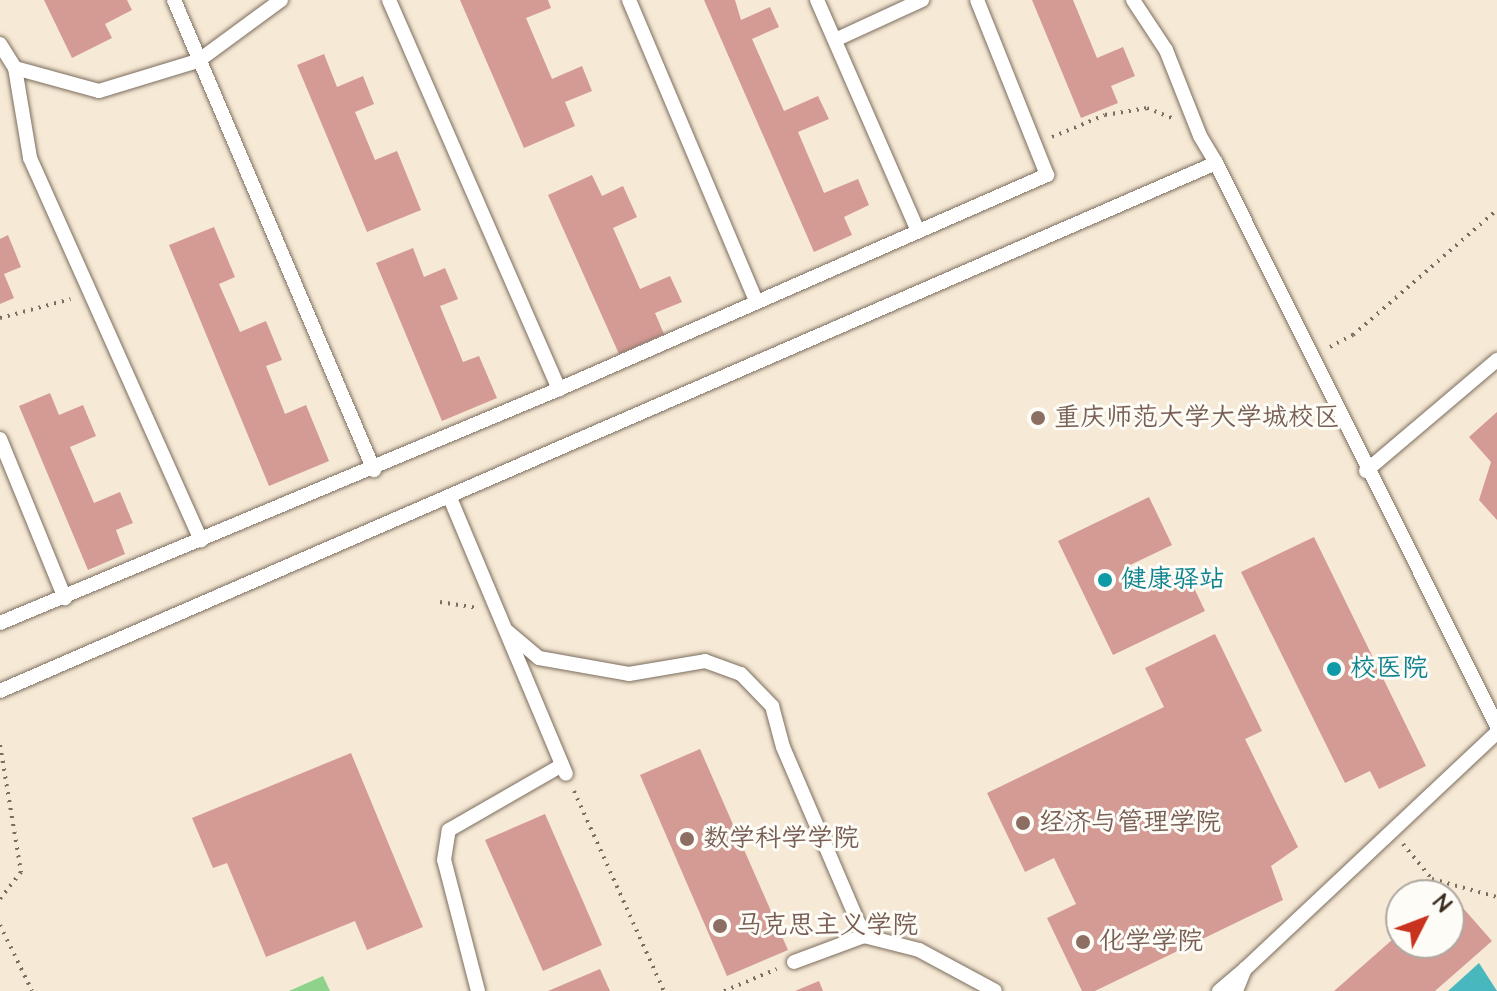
<!DOCTYPE html>
<html>
<head>
<meta charset="utf-8">
<style>
	body { margin:0 }
	#map { position:relative; width:1497px; height:991px; overflow:hidden; background:#f6e9d5; font-family:"Architects Daughter","LXGW WenKai TC",sans-serif }
	div>[style] { position:absolute }
	.green>* { inset:0; background:#8ed28b }
	.water>* { inset:0; background:#48b8be }
	.building>* { inset:0; background:#d49b95 }
	.path>* { height:4px; margin-top:-2px; transform-origin:0; background:repeating-linear-gradient(90deg,#7c6d5e 0 2px,transparent 0 8px) }
	.roads { filter:drop-shadow(0 0 2px #7c6d5e) drop-shadow(0 0 2px #7c6d5e) }
	.lane>* { height:14px; margin:-7px; padding:0 7px; transform-origin:7px; border-radius:7px; background:#fff }
	.dots>* { width:22px; height:22px; translate:-50% -50%; box-sizing:border-box; border:4px solid #fdfcf7; border-radius:50% }
	span { translate:-50% -50%; white-space:nowrap; text-align:center; line-height:1.15; -webkit-text-stroke:6px #fdfcf7; paint-order:stroke }
	.education-label { font-size:26px; color:#785e54 }
	.left { translate:0 -50%; text-align:left }
	.culture-label { font-size:26px; color:#0d838f }
	.north { position:absolute; left:1385px; top:879px; width:80px; height:80px; box-sizing:border-box; background:#fdfcf7; border:2px solid #afa8a0; border-radius:50%; rotate:48deg; font-size:22px; font-weight:700; line-height:32px; text-align:center; color:#3b2a1e }
	.north::after { content:''; display:block; margin:auto; width:28px; height:36px; background:#c8321e; clip-path:polygon(50% 0,100% 100%,50% 72%,0 100%) }
</style>
</head>
<body>
<div id="map">
	<div class="green">
		<div style="clip-path:polygon(323px 976px,330px 991px,289px 991px)"></div>
	</div>
	<div class="water">
		<div style="clip-path:polygon(1479px 963px,1497px 991px,1448px 991px)"></div>
	</div>
	<div class="building">
		<div style="clip-path:polygon(44px 0,127px 0,132px 10px,105px 24px,112px 38px,72px 58px)"></div>
		<div style="clip-path:polygon(460px 0,548px 0,551px 8px,526px 18px,552px 79px,582px 66px,592px 91px,565px 102px,575px 126px,524px 148px)"></div>
		<div style="clip-path:polygon(704px 0,735px 0,741px 20px,770px 7px,779px 27px,752px 39px,784px 111px,818px 96px,829px 119px,798px 132px,824px 193px,858px 179px,869px 205px,844px 217px,852px 235px,814px 252px)"></div>
		<div style="clip-path:polygon(1032px 0,1073px 0,1097px 58px,1123px 47px,1135px 76px,1111px 86px,1118px 103px,1081px 118px)"></div>
		<div style="clip-path:polygon(324px 54px,337px 87px,363px 76px,374px 104px,355px 112px,375px 160px,397px 151px,421px 210px,367px 232px,297px 65px)"></div>
		<div style="clip-path:polygon(592px 175px,602px 196px,623px 186px,637px 217px,613px 228px,640px 289px,670px 276px,682px 302px,655px 313px,664px 334px,619px 354px,548px 195px)"></div>
		<div style="clip-path:polygon(214px 227px,235px 277px,219px 284px,240px 332px,266px 321px,282px 360px,266px 366px,285px 414px,306px 405px,329px 461px,269px 486px,169px 245px)"></div>
		<div style="clip-path:polygon(8px 235px,21px 267px,4px 274px,14px 298px,0 304px,0 239px)"></div>
		<div style="clip-path:polygon(413px 248px,424px 277px,445px 268px,458px 299px,440px 306px,463px 362px,479px 356px,497px 398px,442px 421px,376px 263px)"></div>
		<div style="clip-path:polygon(50px 393px,59px 415px,83px 405px,96px 436px,70px 447px,94px 503px,120px 492px,133px 523px,116px 530px,125px 554px,88px 570px,19px 406px)"></div>
		<div style="clip-path:polygon(1497px 412px,1497px 520px,1479px 500px,1491px 462px,1469px 437px)"></div>
		<div style="clip-path:polygon(1149px 497px,1172px 545px,1126px 567px,1138px 591px,1185px 569px,1205px 611px,1113px 655px,1058px 541px)"></div>
		<div style="clip-path:polygon(1314px 537px,1426px 766px,1379px 789px,1370px 771px,1345px 783px,1241px 572px)"></div>
		<div style="clip-path:polygon(1215px 634px,1262px 731px,1245px 739px,1298px 847px,1271px 866px,1283px 900px,1095px 991px,1082px 991px,1047px 918px,1076px 904px,1054px 858px,1025px 872px,987px 793px,1164px 707px,1145px 668px)"></div>
		<div style="clip-path:polygon(700px 749px,788px 950px,727px 976px,640px 775px)"></div>
		<div style="clip-path:polygon(351px 753px,423px 927px,367px 950px,355px 921px,266px 957px,227px 863px,213px 868px,192px 818px)"></div>
		<div style="clip-path:polygon(545px 814px,602px 945px,543px 971px,485px 840px)"></div>
		<div style="clip-path:polygon(1449px 892px,1492px 941px,1435px 991px,1334px 991px,1401px 932px,1401px 943px,1449px 943px,1449px 895px,1443px 895px)"></div>
		<div style="clip-path:polygon(600px 969px,610px 991px,548px 991px)"></div>
		<div style="clip-path:polygon(819px 981px,823px 991px,795px 991px)"></div>
	</div>
	<div class="path">
		<div style="left:1052px;top:137px;width:57px;rotate:-22.5deg"></div>
		<div style="left:1105px;top:115px;width:43px;rotate:-9.5deg"></div>
		<div style="left:1147px;top:108px;width:27px;rotate:22deg"></div>
		<div style="left:0;top:318px;width:73px;rotate:-15deg"></div>
		<div style="left:1330px;top:347px;width:26px;rotate:-28deg"></div>
		<div style="left:1353px;top:335px;width:191px;rotate:-41deg"></div>
		<div style="left:440px;top:602px;width:36px;rotate:9deg"></div>
		<div style="left:0;top:745px;width:129px;rotate:80.6deg"></div>
		<div style="left:21px;top:872px;width:34px;rotate:128deg"></div>
		<div style="left:574px;top:791px;width:219px;rotate:65.8deg"></div>
		<div style="left:1403px;top:844px;width:45px;rotate:50.4deg"></div>
		<div style="left:1432px;top:879px;width:67px;rotate:15.5deg"></div>
		<div style="left:0;top:925px;width:73px;rotate:64.1deg"></div>
		<div style="left:724px;top:991px;width:57px;rotate:-22.5deg"></div>
	</div>
	<div class="roads">
		<div class="lane">
			<div style="left:174px;top:0;width:511px;rotate:66.95deg"></div>
			<div style="left:389px;top:0;width:425px;rotate:66.4deg"></div>
			<div style="left:559px;top:389px;width:533px;rotate:-23.68deg"></div>
			<div style="left:1047px;top:175px;width:188px;rotate:-111.8deg"></div>
			<div style="left:629px;top:0;width:326px;rotate:67.1deg"></div>
			<div style="left:817px;top:0;width:252px;rotate:66.4deg"></div>
			<div style="left:1133px;top:0;width:60px;rotate:56.6deg"></div>
			<div style="left:1166px;top:50px;width:92px;rotate:68.4deg"></div>
			<div style="left:1200px;top:136px;width:31px;rotate:59deg"></div>
			<div style="left:835px;top:40px;width:96px;rotate:-24.7deg"></div>
			<div style="left:0;top:44px;width:28px;rotate:58deg"></div>
			<div style="left:15px;top:68px;width:87px;rotate:15.3deg"></div>
			<div style="left:99px;top:91px;width:103px;rotate:-16.9deg"></div>
			<div style="left:198px;top:61px;width:103px;rotate:-36.3deg"></div>
			<div style="left:15px;top:68px;width:91px;rotate:80.5deg"></div>
			<div style="left:30px;top:158px;width:419px;rotate:65.9deg"></div>
			<div style="left:0;top:439px;width:172px;rotate:67.8deg"></div>
			<div style="left:1366px;top:471px;width:172px;rotate:-40.3deg"></div>
			<div style="left:450px;top:498px;width:299px;rotate:67.2deg"></div>
			<div style="left:0;top:623px;width:606px;rotate:-22.71deg"></div>
			<div style="left:507px;top:631px;width:42px;rotate:40.2deg"></div>
			<div style="left:539px;top:658px;width:91px;rotate:10.1deg"></div>
			<div style="left:629px;top:674px;width:77px;rotate:-9.7deg"></div>
			<div style="left:705px;top:661px;width:38px;rotate:20deg"></div>
			<div style="left:741px;top:674px;width:45px;rotate:45.9deg"></div>
			<div style="left:772px;top:706px;width:42px;rotate:75deg"></div>
			<div style="left:783px;top:747px;width:206px;rotate:66.8deg"></div>
			<div style="left:0;top:691px;width:1326px;rotate:-23.47deg"></div>
			<div style="left:1216px;top:163px;width:629px;rotate:63.48deg"></div>
			<div style="left:794px;top:962px;width:75px;rotate:-20.4deg"></div>
			<div style="left:864px;top:936px;width:57px;rotate:14.3deg"></div>
			<div style="left:919px;top:950px;width:86px;rotate:28.3deg"></div>
			<div style="left:478px;top:991px;width:135px;rotate:-104.5deg"></div>
			<div style="left:444px;top:860px;width:30px;rotate:-81deg"></div>
			<div style="left:449px;top:830px;width:130px;rotate:-29.9deg"></div>
			<div style="left:1219px;top:991px;width:30px;rotate:-40deg"></div>
			<div style="left:1236px;top:991px;width:24px;rotate:-68deg"></div>
			<div style="left:1245px;top:969px;width:346px;rotate:-43.2deg"></div>
		</div>
	</div>
	<div class="dots">
		<div style="left:1038px;top:418px;background:#8d6e63"></div>
		<div style="left:1105px;top:580px;background:#0f9aa8"></div>
		<div style="left:1334px;top:669px;background:#0f9aa8"></div>
		<div style="left:1023px;top:823px;background:#8d6e63"></div>
		<div style="left:687px;top:839px;background:#8d6e63"></div>
		<div style="left:720px;top:926px;background:#8d6e63"></div>
		<div style="left:1083px;top:942px;background:#8d6e63"></div>
	</div>
	<div class="education-label">
		<span class="left" style="left:1054px;top:418px">重庆师范大学大学城校区</span>
		<span class="left" style="left:1039px;top:823px">经济与管理学院</span>
		<span class="left" style="left:703px;top:839px">数学科学学院</span>
		<span class="left" style="left:736px;top:926px">马克思主义学院</span>
		<span class="left" style="left:1099px;top:942px">化学学院</span>
	</div>
	<div class="culture-label">
		<span class="left" style="left:1121px;top:580px">健康驿站</span>
		<span class="left" style="left:1350px;top:669px">校医院</span>
	</div>
	<div class="north">N</div>
</div>
</body>
</html>
